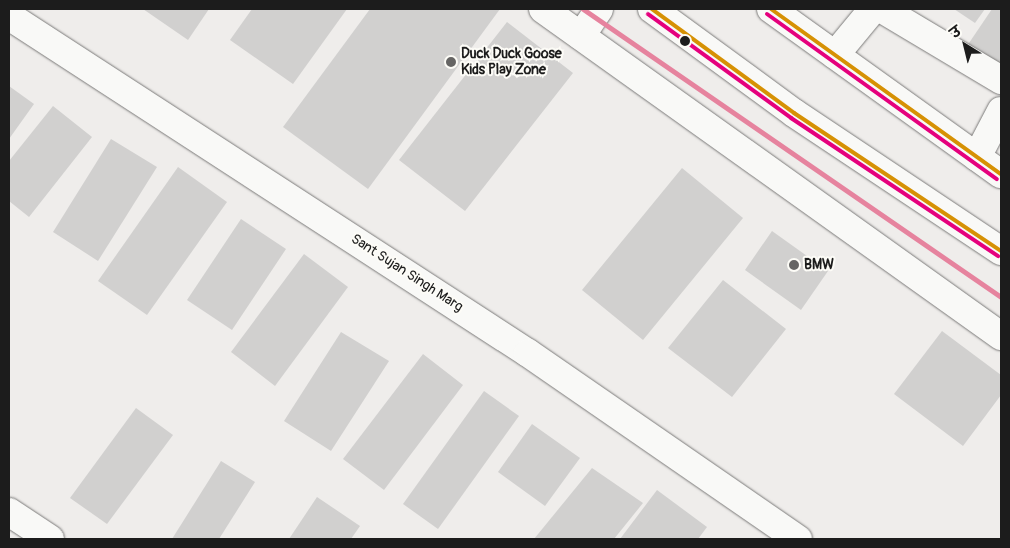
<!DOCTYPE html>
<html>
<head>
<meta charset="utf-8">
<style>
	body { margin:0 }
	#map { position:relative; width:1010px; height:548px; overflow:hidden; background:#efedeb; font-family:Pangolin,"Playpen Sans Deva",sans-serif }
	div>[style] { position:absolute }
	.building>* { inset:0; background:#d1d0cf }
	.roads { filter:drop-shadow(0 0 1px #7b7a79) drop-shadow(0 0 1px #7b7a79) }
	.minor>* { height:28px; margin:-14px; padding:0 14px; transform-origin:14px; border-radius:14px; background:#f9f9f7 }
	.major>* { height:28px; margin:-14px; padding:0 14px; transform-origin:14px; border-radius:14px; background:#f9f9f7 }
	.bus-1>* { height:4px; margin:-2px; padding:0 2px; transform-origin:2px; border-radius:2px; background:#d69104 }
	.bus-2>* { height:4px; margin:-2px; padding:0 2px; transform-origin:2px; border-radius:2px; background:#e5007d }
	.metro-1>* { height:5px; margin:-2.5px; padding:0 2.5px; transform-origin:2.5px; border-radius:2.5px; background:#e6839e }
	.dots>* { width:14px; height:14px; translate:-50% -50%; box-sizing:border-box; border:2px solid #fdfcf7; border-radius:50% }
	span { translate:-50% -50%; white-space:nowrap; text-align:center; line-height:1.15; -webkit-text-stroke:4px #fdfcf7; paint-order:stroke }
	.poi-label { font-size:14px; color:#1c1c1c; font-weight:700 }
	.left { translate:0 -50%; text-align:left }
	.street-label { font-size:14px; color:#1c1c1c }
	.frame { position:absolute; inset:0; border:10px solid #1c1c1c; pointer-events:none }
	.north { position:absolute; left:940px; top:20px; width:50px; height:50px; -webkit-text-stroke:4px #fdfcf7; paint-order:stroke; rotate:324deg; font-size:14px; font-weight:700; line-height:20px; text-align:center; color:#1c1c1c }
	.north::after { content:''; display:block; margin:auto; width:18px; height:22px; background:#1c1c1c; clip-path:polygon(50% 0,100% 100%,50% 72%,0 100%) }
</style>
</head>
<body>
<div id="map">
	<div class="building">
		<div style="clip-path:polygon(143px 9px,209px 9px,188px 40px)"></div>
		<div style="clip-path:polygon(252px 9px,347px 9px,293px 84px,230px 40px)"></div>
		<div style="clip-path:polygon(370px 9px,500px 9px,368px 189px,283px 127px)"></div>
		<div style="clip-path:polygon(954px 9px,985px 9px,975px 23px)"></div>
		<div style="clip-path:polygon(992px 9px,1001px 9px,1001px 69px,967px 46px)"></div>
		<div style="clip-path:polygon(507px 22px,573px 73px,465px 211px,399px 160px)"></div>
		<div style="clip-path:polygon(9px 86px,34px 104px,9px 139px)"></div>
		<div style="clip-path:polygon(53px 106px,92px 137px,29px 217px,9px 201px,9px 161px)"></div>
		<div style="clip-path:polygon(111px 139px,157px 167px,98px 261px,53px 232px)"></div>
		<div style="clip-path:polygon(178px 167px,227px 202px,147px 315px,98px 281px)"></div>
		<div style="clip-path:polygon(682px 168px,743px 218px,643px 340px,582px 290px)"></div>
		<div style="clip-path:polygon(241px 219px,286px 249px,232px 330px,187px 300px)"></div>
		<div style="clip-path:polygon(772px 231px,828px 271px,801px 310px,745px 270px)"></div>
		<div style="clip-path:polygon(304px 254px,348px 287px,275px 386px,231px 352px)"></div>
		<div style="clip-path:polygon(723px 280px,786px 329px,732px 397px,668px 348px)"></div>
		<div style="clip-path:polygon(942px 331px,1001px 375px,1001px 395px,963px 446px,894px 394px)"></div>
		<div style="clip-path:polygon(341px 332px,389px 361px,331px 451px,284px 421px)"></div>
		<div style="clip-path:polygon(423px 354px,463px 385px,384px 490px,343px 459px)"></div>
		<div style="clip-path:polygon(484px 391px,519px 416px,438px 529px,403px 504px)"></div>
		<div style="clip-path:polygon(136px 408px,173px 435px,107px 524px,70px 498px)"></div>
		<div style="clip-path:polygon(532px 424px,580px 458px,545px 506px,498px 472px)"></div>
		<div style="clip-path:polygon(221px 461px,255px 482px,219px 539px,172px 539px)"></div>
		<div style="clip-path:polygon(592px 468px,643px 503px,614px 539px,534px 539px)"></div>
		<div style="clip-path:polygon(657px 490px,707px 527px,698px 539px,620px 539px)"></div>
		<div style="clip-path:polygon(317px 497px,360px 526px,351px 539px,289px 539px)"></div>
	</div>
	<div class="roads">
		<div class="minor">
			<div style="left:543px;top:9px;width:563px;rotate:35.53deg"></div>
			<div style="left:882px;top:9px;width:139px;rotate:30.8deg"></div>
			<div style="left:9px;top:16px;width:619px;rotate:33deg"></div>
			<div style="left:528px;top:353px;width:328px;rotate:34.6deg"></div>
			<div style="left:835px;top:55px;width:60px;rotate:-50.4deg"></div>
			<div style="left:977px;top:157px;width:52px;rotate:-62.4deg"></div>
			<div style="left:9px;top:512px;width:49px;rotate:33.4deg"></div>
		</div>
		<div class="major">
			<div style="left:652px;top:9px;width:176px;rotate:36.2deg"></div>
			<div style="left:794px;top:113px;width:249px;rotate:33.7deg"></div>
			<div style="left:771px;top:9px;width:283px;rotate:35.7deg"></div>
			<div style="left:581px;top:36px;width:32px;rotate:-56deg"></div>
		</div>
	</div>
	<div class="bus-1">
		<div style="left:652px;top:9px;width:176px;rotate:36.2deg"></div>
		<div style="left:794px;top:113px;width:249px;rotate:33.7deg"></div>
		<div style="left:771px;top:9px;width:283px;rotate:35.7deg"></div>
	</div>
	<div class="bus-2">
		<div style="left:648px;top:14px;width:177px;rotate:36deg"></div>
		<div style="left:791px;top:118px;width:249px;rotate:33.7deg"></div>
		<div style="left:767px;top:14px;width:283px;rotate:35.7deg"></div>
	</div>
	<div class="metro-1">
		<div style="left:583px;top:9px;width:508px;rotate:34.57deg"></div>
	</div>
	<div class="dots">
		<div style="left:685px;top:41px;background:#1c1c1c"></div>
		<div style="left:451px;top:62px;background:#666564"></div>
		<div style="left:794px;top:265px;background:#666564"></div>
	</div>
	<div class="poi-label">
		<span class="left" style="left:461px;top:62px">Duck Duck Goose<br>Kids Play Zone</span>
		<span class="left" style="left:804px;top:265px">BMW</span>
	</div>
	<div class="street-label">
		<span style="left:407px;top:273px;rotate:33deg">Sant Sujan Singh Marg</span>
	</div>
	<div class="frame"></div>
	<div class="north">उ</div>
</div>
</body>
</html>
